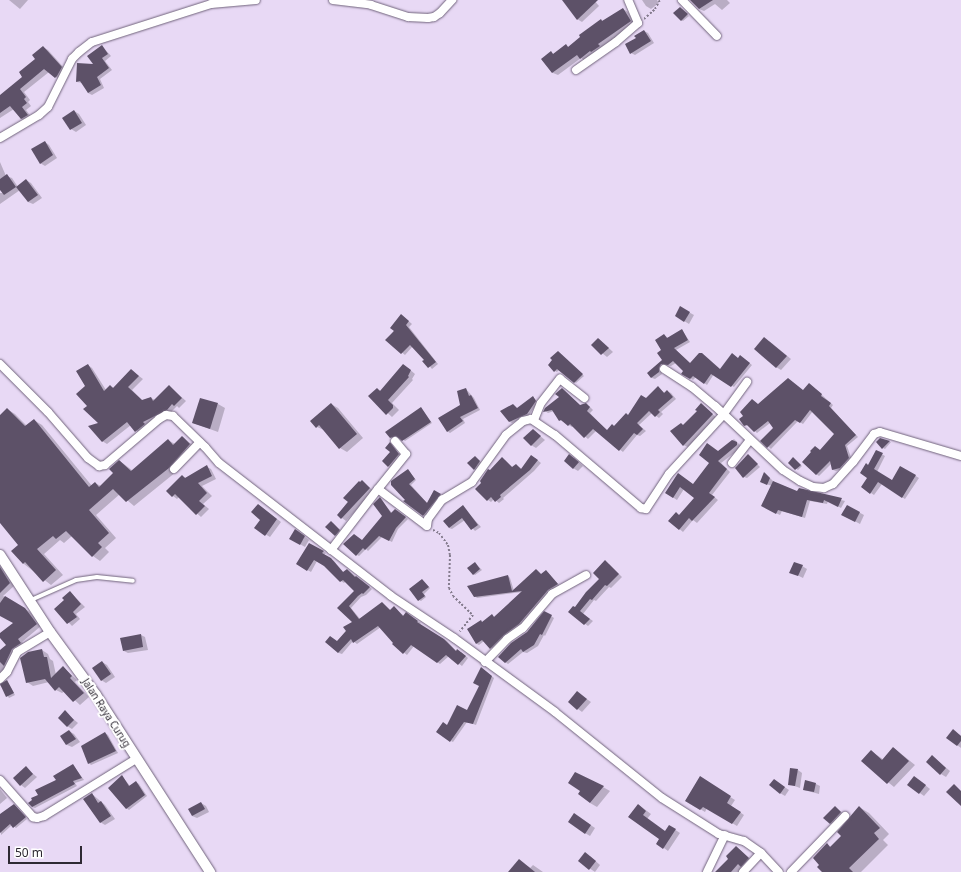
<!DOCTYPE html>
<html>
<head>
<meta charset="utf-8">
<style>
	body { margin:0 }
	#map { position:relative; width:961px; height:872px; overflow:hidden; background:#e8d9f5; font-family:"Noto Sans",sans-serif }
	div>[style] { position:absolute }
	.shadow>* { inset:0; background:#0003 }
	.building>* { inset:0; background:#5d5168 }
	.path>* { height:2px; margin-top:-1px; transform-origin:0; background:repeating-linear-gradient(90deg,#857c8e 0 2px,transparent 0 4px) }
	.roads { filter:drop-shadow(0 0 1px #70637b) drop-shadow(0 0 1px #70637b) }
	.service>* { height:4px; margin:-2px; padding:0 2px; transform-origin:2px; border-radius:2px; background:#fff }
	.minor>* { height:8px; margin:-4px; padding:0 4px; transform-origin:4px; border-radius:4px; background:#fff }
	.tertiary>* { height:10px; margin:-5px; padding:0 5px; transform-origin:5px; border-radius:5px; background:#fff }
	span { translate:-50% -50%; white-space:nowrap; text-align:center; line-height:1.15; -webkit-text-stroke:4px #fff; paint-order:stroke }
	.street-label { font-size:10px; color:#2e2933 }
	.scale { position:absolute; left:8px; top:846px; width:74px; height:18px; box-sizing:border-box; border:2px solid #2e2933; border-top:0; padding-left:5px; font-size:12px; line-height:14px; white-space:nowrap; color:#2e2933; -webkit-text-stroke:3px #fff; paint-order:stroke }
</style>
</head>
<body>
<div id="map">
	<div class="shadow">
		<div style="clip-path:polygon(9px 0,28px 0,20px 9px)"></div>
		<div style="clip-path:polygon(563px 0,594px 0,599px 6px,582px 22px,577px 19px)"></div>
		<div style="clip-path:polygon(642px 0,657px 0,659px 3px,651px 9px,646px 6px)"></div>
		<div style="clip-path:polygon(696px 0,727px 0,730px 3px,722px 10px,715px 4px,704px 11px,699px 9px)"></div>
		<div style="clip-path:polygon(680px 8px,689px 16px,683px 21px,681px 20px)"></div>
		<div style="clip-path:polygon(623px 9px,628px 12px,635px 24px,585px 61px,581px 58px,558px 75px,553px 73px,542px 60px,551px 53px,554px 54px,566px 46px,569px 47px,601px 20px,603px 21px)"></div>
		<div style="clip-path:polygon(644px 31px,648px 33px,654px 43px,635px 55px,631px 53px,637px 39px)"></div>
		<div style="clip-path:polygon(102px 46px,111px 56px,105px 61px,112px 70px,100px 79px,104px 88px,92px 95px,88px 93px,83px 83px,77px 82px,78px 64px,95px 65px)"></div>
		<div style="clip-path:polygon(43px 47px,48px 50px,66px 70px,60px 80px,49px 72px,24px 92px,30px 100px,28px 102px,31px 106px,26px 110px,32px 118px,26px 121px,21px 119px,14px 109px,0 118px,0 96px,24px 77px)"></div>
		<div style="clip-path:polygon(74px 111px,79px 114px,86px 125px,76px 132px,71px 129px)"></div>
		<div style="clip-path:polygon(45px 142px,49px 145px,57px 158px,45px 166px,40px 163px)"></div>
		<div style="clip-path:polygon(0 162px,6px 176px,12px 178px,18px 187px,26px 180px,31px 183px,42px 198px,33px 204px,28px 202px,20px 190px,0 204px,0 193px,3px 193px,0 188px)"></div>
		<div style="clip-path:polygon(681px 308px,694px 315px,689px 324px,676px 316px)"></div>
		<div style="clip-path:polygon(404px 317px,412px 324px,409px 327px,438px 364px,432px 369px,413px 346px,405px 355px,387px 340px)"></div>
		<div style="clip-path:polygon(682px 330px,690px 342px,676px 350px,691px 364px,720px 370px,739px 359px,743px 358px,752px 365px,734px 387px,714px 374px,707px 385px,696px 377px,693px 380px,683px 373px,684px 371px,676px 363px,671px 366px,664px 365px,661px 370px,662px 374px,655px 379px,652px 378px,649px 374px,664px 360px,662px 350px,664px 335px,668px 338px)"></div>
		<div style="clip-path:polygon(599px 339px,613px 352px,607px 357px,592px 345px)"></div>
		<div style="clip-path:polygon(769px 341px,791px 359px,781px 370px,776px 367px)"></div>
		<div style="clip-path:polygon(560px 354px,584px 376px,576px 383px,559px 370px,557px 372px,555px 371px)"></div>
		<div style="clip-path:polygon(88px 365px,92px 368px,106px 390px,110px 386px,114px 388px,131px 370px,143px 379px,132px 390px,143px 401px,151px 398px,155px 400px,169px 386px,186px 401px,179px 408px,177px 406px,171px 412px,147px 424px,148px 427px,140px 434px,131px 425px,107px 444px,102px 441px,99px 424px,88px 406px)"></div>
		<div style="clip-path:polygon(408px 368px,415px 374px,412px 379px,413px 380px,392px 403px,399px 410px,392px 417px,369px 396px,377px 389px,381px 391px)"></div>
		<div style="clip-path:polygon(812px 386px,833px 405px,831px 408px,858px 437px,847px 446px,852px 460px,843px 469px,836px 471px,833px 470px,832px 463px,819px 476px,816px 474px,820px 450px,836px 434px,813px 411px,803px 424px,798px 421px,771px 449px,762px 441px,775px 428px,770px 423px,757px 433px,749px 426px,745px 425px,758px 405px,803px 391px)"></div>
		<div style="clip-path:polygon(658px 388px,665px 393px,667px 391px,671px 393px,676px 399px,661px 412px,663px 414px,659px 418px,652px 413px,639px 425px,646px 431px,640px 436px,637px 435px,623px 452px,596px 431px,588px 439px,573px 426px,572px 427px,560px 420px,554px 411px,548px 413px,545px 411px,560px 398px,562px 389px,581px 406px,589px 406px,593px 410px,590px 413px,607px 431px,629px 416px)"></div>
		<div style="clip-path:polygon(466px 389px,474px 398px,480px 410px,463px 419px,465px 423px,450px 433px,447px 431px,462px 406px)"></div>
		<div style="clip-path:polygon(533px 397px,538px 402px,529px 415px,512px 423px,510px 422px,513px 405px,517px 409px)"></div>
		<div style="clip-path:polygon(218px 404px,225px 408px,218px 432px,193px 423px)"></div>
		<div style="clip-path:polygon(331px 404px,338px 408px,363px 438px,347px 452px,340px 448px,324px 430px,317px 427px)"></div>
		<div style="clip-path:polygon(701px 404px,717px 418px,688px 447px,683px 445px,683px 425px,698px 411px)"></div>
		<div style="clip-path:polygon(421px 408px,432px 423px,405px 441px,399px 436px,393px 439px,391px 438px)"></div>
		<div style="clip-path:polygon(7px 409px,15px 414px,27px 426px,34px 420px,42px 425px,92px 486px,95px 483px,101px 486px,114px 473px,120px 461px,133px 471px,168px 440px,175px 444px,183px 437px,197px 449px,176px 472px,134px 506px,120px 494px,96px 515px,116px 538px,105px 548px,109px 552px,100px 561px,93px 556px,72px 536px,64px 543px,60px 540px,44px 554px,63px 575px,51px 585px,24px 564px,12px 551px,20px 545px,0 521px,0 416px)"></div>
		<div style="clip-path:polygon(533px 430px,545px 440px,536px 448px,531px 445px)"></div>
		<div style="clip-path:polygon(734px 439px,742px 447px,721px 463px,730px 472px,712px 495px,718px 500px,697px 523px,693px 520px,683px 532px,670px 521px,680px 516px,695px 498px,684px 489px,677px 500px,666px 493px,679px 475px,694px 485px,718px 452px)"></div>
		<div style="clip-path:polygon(889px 442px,891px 442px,885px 449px,883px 448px)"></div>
		<div style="clip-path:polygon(390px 443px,402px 457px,392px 469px,383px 461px,391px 452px)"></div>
		<div style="clip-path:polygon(876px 451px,885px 456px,877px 472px,892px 481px,901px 467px,919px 478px,905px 499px,882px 484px,874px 495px,862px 487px,869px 477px,869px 466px)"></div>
		<div style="clip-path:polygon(748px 455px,760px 467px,747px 478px,744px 477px)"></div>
		<div style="clip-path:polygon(475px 457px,482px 463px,476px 470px,474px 469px)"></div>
		<div style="clip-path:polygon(535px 458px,541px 463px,534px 471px,503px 498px,504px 499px,499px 503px,494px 499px,491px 502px,488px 500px,490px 471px,505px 460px,513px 468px,516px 465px,522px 469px)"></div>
		<div style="clip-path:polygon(574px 458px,583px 466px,578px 471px,573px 468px)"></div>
		<div style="clip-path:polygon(795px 460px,802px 466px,798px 470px,789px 463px)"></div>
		<div style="clip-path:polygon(207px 467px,211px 469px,216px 479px,202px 486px,212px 496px,203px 504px,209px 509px,201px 517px,179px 497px,177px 499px,173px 496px,182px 476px,186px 478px)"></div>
		<div style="clip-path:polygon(408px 470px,416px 480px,411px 485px,427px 503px,434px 491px,442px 496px,426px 517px,405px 501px)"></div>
		<div style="clip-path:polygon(765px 473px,774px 482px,798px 492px,799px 489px,845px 501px,841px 508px,828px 501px,827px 504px,810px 501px,805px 518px,782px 511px,780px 515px,765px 508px,772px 486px,766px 484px)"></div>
		<div style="clip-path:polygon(362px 482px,374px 491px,346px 521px,338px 515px)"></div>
		<div style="clip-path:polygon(380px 499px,392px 513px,398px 512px,408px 519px,398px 529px,392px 542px,382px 537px,368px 551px,366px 549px,359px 556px,357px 555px,363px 541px,384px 516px)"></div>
		<div style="clip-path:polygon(259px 505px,281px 522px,270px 537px,255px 528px,261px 520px)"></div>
		<div style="clip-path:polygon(847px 506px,864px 515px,860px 524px,843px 515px)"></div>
		<div style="clip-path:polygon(463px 507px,481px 527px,475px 531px,465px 520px,452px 529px,449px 528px)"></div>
		<div style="clip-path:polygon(333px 523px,341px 532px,337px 536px,335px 535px)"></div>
		<div style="clip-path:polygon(300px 533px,309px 540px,305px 547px,291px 539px)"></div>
		<div style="clip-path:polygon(310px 544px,326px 553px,324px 555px,334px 561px,344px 573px,347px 570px,350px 572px,372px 589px,366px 595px,361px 597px,351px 608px,361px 620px,382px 603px,391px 611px,394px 607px,404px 616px,406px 614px,421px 623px,419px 625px,447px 641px,457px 652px,461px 652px,468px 658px,462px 666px,449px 656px,440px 664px,414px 646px,407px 655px,393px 644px,394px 643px,381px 627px,357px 644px,353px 641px,342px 654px,339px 653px,326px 642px,337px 642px,353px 622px,338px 608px,355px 591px,346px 581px,344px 583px,341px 581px,325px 566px,317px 561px,311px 572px,297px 564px)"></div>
		<div style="clip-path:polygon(475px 563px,482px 570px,475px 575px,473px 574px)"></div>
		<div style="clip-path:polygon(609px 564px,622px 577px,611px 588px,609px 587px,596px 601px,594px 600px,583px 614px,593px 621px,588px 626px,569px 612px,575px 608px,600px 579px)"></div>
		<div style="clip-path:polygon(0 565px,14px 586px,3px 596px,30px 612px,41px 626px,22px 642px,25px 646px,0 681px,0 652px,7px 645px,0 635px,15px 623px,0 614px)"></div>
		<div style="clip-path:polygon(802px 566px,807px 569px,803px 578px,791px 572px)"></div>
		<div style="clip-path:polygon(537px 570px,542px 575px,548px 573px,560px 586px,522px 625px,493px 649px,484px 641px,479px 645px,477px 644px,468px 629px,483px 623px,492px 615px,494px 617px,522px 592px,477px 598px,475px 596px,508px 576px,510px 578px,514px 591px)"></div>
		<div style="clip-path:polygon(422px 580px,430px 588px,424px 594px,426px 597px,421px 601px,419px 600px)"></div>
		<div style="clip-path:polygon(70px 592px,85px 607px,76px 614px,80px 619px,72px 626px,56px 609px,66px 600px)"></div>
		<div style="clip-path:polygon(551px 616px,554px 618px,545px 636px,544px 635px,538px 646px,527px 653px,523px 652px,508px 664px,505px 662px)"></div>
		<div style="clip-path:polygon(141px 635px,145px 637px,148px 650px,128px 653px,124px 651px)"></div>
		<div style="clip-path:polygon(42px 650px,48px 654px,50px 659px,53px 661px,56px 675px,64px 668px,77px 680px,75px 682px,89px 697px,80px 705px,65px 691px,62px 693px,56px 690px,49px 682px,33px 686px,27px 682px)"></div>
		<div style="clip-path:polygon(102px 662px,107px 665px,115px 677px,106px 683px,101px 680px)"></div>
		<div style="clip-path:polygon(484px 670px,494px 678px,476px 725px,467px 722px,453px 742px,451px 741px,480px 686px)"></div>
		<div style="clip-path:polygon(7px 681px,15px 695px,9px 698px,0 685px)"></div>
		<div style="clip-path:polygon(578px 693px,591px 702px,582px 712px,578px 709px)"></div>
		<div style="clip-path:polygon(65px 712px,78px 723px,72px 729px,67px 726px)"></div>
		<div style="clip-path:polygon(69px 731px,74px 734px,80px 742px,72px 747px,67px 745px,61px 737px)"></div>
		<div style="clip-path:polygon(954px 731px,961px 736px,961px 748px,957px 745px)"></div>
		<div style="clip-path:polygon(105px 733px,108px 735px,118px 753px,91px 765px,89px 763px)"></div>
		<div style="clip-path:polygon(894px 748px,915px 765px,894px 787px,862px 761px,871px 751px,884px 760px)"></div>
		<div style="clip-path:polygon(932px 756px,950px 771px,946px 777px,941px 774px)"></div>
		<div style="clip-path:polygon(73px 765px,84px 780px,75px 783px,77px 786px,35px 808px,32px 807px,33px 800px)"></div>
		<div style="clip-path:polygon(26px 768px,37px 777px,25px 788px,21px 785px)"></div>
		<div style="clip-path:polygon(798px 770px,802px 773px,800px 788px,789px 784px)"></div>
		<div style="clip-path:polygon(122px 776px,130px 786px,136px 782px,139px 784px,147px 796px,129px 810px,126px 808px)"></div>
		<div style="clip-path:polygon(700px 778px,735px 800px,731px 806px,744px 815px,737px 826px,707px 808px,705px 812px,687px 801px)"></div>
		<div style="clip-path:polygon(774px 780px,789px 790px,785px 796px,780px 793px)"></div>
		<div style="clip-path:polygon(919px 780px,930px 789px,924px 796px,909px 785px)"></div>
		<div style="clip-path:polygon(816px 784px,820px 786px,819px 794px,804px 790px)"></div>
		<div style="clip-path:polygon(603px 787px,610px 791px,597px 807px,590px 803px)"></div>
		<div style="clip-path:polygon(0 789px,7px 798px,0 804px)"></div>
		<div style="clip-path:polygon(92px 794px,105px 805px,115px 819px,105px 825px,100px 822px)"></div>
		<div style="clip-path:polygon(201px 803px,206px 806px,209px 812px,197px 818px,192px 816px)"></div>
		<div style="clip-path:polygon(639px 805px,651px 814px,647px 819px,665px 832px,674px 829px,680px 833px,668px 851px,664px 848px,660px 839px,629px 816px)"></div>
		<div style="clip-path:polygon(16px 807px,27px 819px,16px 828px,12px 825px,1px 835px,0 815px)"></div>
		<div style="clip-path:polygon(835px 807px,845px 815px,835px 826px,830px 823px)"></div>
		<div style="clip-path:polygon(859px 807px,869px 813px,889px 834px,883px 840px,888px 845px,861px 872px,823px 872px,827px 844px,831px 847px,843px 836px)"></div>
		<div style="clip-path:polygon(579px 817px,595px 828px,590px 836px,585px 833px)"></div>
		<div style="clip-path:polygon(739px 849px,751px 860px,742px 872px,721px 872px)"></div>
		<div style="clip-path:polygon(590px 856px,600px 865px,595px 872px,579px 861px)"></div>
		<div style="clip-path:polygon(519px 860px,530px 868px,533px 865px,543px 872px,515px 872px)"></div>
	</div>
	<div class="building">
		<div style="clip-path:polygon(562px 0,598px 0,577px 20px)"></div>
		<div style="clip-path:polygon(690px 0,713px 0,699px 9px)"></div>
		<div style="clip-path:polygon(680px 7px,688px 14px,681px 21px,673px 13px)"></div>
		<div style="clip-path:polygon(623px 8px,631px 21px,598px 44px,600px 46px,591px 52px,590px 51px,580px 59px,577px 55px,552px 73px,541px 59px,551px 51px,553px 54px,566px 44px,568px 47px,580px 37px,579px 35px,601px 19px,602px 21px)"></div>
		<div style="clip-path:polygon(644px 30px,651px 41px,630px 54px,625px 44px,636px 38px,634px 36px)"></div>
		<div style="clip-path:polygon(102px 45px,108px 54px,102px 58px,109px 68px,97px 77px,101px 85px,88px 93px,80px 81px,76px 82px,77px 63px,93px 64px,87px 56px)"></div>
		<div style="clip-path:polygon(43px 46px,62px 67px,57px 76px,55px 78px,44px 69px,20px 89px,26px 97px,24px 99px,27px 103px,22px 107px,28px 115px,21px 119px,10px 106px,0 113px,0 95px,22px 77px,19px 72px,35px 59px,32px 55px)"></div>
		<div style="clip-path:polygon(74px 110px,82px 123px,70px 130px,62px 118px)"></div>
		<div style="clip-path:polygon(45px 141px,53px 155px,40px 164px,31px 149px)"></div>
		<div style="clip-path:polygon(7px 174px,16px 187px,4px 195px,0 190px,0 179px)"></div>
		<div style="clip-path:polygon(26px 179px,38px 195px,28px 202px,16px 187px)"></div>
		<div style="clip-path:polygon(680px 306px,690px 312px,684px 322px,675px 316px)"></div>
		<div style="clip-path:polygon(401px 314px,409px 321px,406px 325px,436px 362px,428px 368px,422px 361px,424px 360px,410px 345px,401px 354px,385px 340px,394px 331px,390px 328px)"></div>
		<div style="clip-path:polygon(682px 329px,688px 340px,674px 348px,690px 363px,699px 353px,702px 353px,720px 369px,732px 353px,738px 358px,740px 355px,750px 363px,731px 387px,711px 374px,704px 384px,693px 376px,690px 379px,681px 374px,683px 371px,673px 361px,668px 365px,661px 364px,659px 368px,659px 372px,651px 378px,647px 373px,662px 360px,657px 353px,661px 350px,655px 340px,664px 334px,667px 338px)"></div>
		<div style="clip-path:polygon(764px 337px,787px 356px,776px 368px,754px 349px)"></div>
		<div style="clip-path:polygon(598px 338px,609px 348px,601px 355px,591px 345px)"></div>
		<div style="clip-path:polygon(558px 351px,583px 374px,574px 383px,557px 369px,554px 372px,548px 365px,552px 360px,550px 358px)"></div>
		<div style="clip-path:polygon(88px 364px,104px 391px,110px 385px,113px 388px,131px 369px,139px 376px,128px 387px,142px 400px,151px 397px,153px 401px,169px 385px,182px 398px,174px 406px,172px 404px,167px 410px,143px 422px,145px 424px,135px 432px,127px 422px,102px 442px,88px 426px,98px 423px,83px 409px,87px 406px,76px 394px,85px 386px,76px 371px)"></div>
		<div style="clip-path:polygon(403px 364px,411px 370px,408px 376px,409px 377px,388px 400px,393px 405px,393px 408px,386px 415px,368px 396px,377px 388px,380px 391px)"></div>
		<div style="clip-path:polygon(788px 378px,803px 390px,809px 383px,816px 389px,822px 394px,821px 396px,831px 403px,829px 406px,856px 435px,845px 445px,849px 458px,840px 468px,832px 470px,830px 461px,816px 475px,802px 462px,811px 452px,810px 451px,815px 446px,820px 450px,834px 434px,810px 410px,800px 423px,795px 420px,767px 448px,760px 441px,773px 428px,768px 421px,754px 432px,747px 425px,744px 426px,739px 419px,743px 416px,740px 412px,752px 399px,758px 404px)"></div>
		<div style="clip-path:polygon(658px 386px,664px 393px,667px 390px,673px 397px,658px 410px,660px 412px,655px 417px,649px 411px,637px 423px,643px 429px,637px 435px,634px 433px,619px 451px,593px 429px,584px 438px,570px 424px,568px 426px,561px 420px,559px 421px,552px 410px,543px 412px,545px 408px,559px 397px,555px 394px,562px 388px,580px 405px,586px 403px,590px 407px,587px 411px,607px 430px,612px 424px,614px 426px,626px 413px,628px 415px,641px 395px,646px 398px)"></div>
		<div style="clip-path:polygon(466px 388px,469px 396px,471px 395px,478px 408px,460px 417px,463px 421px,447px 432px,438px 418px,460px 405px,457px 391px)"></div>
		<div style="clip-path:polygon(533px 396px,536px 401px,527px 414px,509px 422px,500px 411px,513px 404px,517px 408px)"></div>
		<div style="clip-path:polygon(200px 398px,218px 403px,210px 429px,192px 423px)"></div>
		<div style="clip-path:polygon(331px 403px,357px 434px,339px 449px,319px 425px,316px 428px,310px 421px)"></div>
		<div style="clip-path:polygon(701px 403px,713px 414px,683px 446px,670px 431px,681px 423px,683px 425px,697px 411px,695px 410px)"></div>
		<div style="clip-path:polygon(421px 407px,431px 422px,402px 441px,396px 436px,390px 438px,385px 432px)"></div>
		<div style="clip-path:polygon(7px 408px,25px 426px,34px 419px,89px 487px,95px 482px,99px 487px,113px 473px,109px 469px,119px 460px,131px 471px,168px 439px,173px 445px,182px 436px,190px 444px,169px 468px,126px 502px,113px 489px,89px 510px,109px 533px,98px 543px,102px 547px,92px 557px,66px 531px,56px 539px,53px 536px,37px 549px,56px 570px,43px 582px,25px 562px,23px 564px,11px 551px,18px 545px,0 523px,0 415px)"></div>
		<div style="clip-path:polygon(533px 429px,541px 436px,531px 446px,523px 438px)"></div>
		<div style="clip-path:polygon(880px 438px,890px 441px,882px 449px,876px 442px)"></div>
		<div style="clip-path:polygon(732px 440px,737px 442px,737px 445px,718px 461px,727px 469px,709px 493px,715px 497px,692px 521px,689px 518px,679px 530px,668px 521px,676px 512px,679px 515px,694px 498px,680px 487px,673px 498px,665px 493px,678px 473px,693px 484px,709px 463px,699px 455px,707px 443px,718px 451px)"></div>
		<div style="clip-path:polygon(390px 442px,399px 454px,388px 467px,382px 461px,390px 452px,385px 448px)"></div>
		<div style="clip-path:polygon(876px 450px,883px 453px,874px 469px,892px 480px,900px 466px,916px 475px,902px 498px,878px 482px,870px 494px,861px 487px,867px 478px,860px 473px,866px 463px,868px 465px)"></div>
		<div style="clip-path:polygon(569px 454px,579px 462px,573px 469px,564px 461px)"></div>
		<div style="clip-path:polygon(748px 454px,758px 464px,743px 478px,735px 468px)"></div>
		<div style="clip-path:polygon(531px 455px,538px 460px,530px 470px,500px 495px,501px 497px,495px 502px,491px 497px,487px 501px,475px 489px,481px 483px,480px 481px,488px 469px,490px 470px,502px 457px,512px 467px,516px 464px,521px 469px)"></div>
		<div style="clip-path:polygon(475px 456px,480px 461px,474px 470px,467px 463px)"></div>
		<div style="clip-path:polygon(793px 457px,801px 465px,795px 470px,788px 463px)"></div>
		<div style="clip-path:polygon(207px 465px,212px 476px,198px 483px,207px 493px,199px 501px,205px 506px,196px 515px,175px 494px,172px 497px,166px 491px,182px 475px,185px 478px)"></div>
		<div style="clip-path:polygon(408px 469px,415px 479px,409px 484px,427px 503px,434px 490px,441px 494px,423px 516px,403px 501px,405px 500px,391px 485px,391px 481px)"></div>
		<div style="clip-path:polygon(764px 472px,770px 478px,767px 485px,760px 482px)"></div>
		<div style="clip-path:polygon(362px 480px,370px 488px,341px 519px,337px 515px,348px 502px,343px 498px,359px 481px,360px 482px)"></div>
		<div style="clip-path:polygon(773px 481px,797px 491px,799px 488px,842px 498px,838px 507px,824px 500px,823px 503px,807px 500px,802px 517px,778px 510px,776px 514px,761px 506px)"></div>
		<div style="clip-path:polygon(380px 497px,391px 513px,395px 509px,406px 517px,396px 528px,389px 541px,379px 536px,365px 550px,363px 548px,356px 556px,343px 544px,354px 534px,362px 540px,382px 516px,373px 504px)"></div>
		<div style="clip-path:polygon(258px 504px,277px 519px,265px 536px,254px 528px,260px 520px,251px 512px)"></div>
		<div style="clip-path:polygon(463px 505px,478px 525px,471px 530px,462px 518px,449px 528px,443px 521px)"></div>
		<div style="clip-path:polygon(847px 505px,860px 512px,855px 522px,841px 515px)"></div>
		<div style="clip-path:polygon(331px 521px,340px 530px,335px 536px,325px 527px)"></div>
		<div style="clip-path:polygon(295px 529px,305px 536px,300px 545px,289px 539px)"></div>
		<div style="clip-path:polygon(309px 543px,324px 551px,322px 553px,331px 558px,343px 572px,347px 569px,355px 577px,356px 576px,370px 587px,363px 594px,362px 593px,358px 596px,349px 606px,359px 619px,382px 602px,390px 610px,394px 606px,403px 616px,406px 612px,418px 621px,417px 622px,444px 639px,456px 651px,457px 649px,466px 656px,458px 665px,446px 655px,437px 663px,411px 645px,403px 654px,392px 644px,393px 643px,378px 626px,353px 643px,351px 639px,338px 653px,325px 642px,330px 636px,337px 641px,346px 631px,343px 627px,352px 622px,337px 608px,354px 591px,343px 580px,340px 582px,324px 566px,314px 560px,307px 571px,296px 564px)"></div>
		<div style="clip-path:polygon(605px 560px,619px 574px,607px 586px,605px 585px,592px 600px,590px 599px,580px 611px,590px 619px,584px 625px,568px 612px,573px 606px,575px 607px,586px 592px,599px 579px,593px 573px)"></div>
		<div style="clip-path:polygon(475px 562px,480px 569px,473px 575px,467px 568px)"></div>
		<div style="clip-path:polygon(794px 562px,803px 565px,798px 576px,789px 573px)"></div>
		<div style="clip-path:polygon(0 567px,10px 583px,0 593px)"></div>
		<div style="clip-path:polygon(536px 569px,541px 574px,546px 570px,558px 584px,548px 590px,519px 624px,504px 635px,490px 649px,482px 640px,476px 644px,467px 629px,481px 620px,482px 622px,492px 614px,494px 617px,522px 591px,474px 597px,467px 586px,508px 575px,512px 591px)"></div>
		<div style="clip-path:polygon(422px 579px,429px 587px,422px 592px,425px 596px,418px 601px,409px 589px)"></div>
		<div style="clip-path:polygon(70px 591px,81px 604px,73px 612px,77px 617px,67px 624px,54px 609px,64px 600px,62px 598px)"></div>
		<div style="clip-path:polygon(5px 596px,25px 608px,37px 624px,18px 639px,21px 643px,12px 649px,4px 666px,0 662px,0 650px,6px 645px,0 638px,0 633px,13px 623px,0 616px,0 603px)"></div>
		<div style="clip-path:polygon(544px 611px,552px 615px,542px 635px,540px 634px,534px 645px,523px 652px,521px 649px,505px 663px,498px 657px,511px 643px,527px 632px)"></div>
		<div style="clip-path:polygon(141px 634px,143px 647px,123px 651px,120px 638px)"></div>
		<div style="clip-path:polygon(42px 649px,44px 657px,47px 657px,51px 678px,63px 666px,72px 676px,70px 678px,84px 693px,73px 702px,59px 687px,55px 691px,45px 679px,26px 683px,20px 658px,28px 652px)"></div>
		<div style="clip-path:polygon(102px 661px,111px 674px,101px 681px,92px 668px)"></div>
		<div style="clip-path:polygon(481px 667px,492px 676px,473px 724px,464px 722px,450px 742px,436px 732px,443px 722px,447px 725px,457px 705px,467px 710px,479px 686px,473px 683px)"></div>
		<div style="clip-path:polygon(7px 680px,14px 693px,6px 697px,0 684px)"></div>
		<div style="clip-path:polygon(577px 691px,587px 699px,577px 710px,568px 702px)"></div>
		<div style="clip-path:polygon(65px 710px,74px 720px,67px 727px,58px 718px)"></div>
		<div style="clip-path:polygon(953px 729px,961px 736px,961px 741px,957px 746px,946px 738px)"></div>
		<div style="clip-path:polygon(69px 730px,76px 739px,66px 745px,60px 736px)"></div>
		<div style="clip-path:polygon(105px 732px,116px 751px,88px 764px,81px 746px)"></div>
		<div style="clip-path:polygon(893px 747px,909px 761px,887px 784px,861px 761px,871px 750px,882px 760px)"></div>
		<div style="clip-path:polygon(932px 755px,946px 768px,940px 775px,926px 762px)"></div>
		<div style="clip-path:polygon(73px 764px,82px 778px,73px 781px,75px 784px,32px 807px,28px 803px,32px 800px,31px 798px,38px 795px,35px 790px,56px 780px,53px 776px)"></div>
		<div style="clip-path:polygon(26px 766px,33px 774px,20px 786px,13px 778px)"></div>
		<div style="clip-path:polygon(790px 768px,798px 769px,795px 786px,788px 785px)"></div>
		<div style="clip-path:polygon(575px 772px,604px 786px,590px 803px,578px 794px,580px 791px,568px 783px)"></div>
		<div style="clip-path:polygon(122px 775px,129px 786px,136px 781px,145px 795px,126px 809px,108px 788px)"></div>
		<div style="clip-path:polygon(700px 776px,731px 796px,727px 803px,741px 812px,732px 824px,703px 807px,700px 810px,685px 801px)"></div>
		<div style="clip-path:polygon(914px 776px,926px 785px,919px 794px,907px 785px)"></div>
		<div style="clip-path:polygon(774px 779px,785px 787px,780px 794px,769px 785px)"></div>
		<div style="clip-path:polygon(805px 780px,816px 783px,814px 792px,803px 790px)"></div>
		<div style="clip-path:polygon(954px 784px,961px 791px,961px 806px,946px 792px)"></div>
		<div style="clip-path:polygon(92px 793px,98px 803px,101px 801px,111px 816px,100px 823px,83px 799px)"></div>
		<div style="clip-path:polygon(201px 802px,205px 809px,192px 816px,188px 809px)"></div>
		<div style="clip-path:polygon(14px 804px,26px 817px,13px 828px,10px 824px,0 833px,0 814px)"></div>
		<div style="clip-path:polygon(638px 804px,646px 811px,643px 815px,665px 831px,669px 825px,676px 829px,663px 849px,656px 844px,659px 839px,628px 817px)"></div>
		<div style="clip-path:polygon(835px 806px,841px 812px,830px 824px,823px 818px)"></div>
		<div style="clip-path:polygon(859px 806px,880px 828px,874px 833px,879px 839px,849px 868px,853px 872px,822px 872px,817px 867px,819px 865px,813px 858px,827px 843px,830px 847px,841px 836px,837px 832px)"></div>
		<div style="clip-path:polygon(574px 813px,591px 825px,585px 834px,568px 822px)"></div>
		<div style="clip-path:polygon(736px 846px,749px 858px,741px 867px,738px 864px,731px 872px,715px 872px,728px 859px,726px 856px)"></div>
		<div style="clip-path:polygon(585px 852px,596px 861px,589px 870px,578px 861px)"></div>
		<div style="clip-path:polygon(519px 859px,535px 872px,508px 872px)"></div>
	</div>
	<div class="path">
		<div style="left:644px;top:19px;width:15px;rotate:-42deg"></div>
		<div style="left:655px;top:9px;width:10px;rotate:-61deg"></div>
		<div style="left:433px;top:530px;width:7px;rotate:27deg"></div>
		<div style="left:439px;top:533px;width:15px;rotate:53deg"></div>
		<div style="left:448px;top:545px;width:10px;rotate:79deg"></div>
		<div style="left:450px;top:555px;width:33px;rotate:92deg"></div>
		<div style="left:449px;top:588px;width:9px;rotate:63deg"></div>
		<div style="left:453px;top:596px;width:28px;rotate:44deg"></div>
		<div style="left:473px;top:615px;width:21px;rotate:129deg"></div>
	</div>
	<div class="roads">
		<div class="service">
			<div style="left:31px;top:600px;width:49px;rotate:-24deg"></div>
			<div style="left:76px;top:580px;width:21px;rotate:-8deg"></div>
			<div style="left:97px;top:577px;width:36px;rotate:6deg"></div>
		</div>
		<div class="minor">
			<div style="left:333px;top:0;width:38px;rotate:7deg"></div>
			<div style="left:371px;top:5px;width:39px;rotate:18deg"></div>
			<div style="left:408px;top:17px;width:20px;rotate:3deg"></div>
			<div style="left:428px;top:18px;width:6px;rotate:-9deg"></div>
			<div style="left:434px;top:17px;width:7px;rotate:-34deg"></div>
			<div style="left:440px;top:13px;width:18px;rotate:-47deg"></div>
			<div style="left:682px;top:0;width:50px;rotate:45.8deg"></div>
			<div style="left:576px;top:70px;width:49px;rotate:-35deg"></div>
			<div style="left:616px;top:42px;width:29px;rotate:-41deg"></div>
			<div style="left:638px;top:23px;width:25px;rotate:-113deg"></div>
			<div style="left:0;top:138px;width:45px;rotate:-30.5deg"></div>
			<div style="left:39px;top:115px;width:12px;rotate:-42deg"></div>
			<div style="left:48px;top:107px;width:54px;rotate:-63.4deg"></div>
			<div style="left:72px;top:59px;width:10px;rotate:-45deg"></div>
			<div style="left:79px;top:52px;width:16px;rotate:-38deg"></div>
			<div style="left:92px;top:42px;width:125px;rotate:-17.7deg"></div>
			<div style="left:211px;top:4px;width:45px;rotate:-5.1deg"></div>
			<div style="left:0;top:364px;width:68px;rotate:45deg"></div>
			<div style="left:48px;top:412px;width:61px;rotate:49deg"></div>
			<div style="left:88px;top:458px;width:14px;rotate:36deg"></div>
			<div style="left:99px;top:466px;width:6px;rotate:-9deg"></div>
			<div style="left:105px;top:465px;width:71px;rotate:-40.4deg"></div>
			<div style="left:159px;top:419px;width:8px;rotate:-30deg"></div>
			<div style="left:166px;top:415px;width:7px;rotate:8deg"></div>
			<div style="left:173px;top:416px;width:45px;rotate:44.1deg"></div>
			<div style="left:205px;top:447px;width:21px;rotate:49deg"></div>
			<div style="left:219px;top:463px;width:217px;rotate:37.7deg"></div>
			<div style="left:391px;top:596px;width:76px;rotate:33.7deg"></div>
			<div style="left:454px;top:638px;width:125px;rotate:36.2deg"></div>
			<div style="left:555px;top:712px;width:137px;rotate:38.8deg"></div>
			<div style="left:662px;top:798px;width:67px;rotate:32.3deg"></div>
			<div style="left:719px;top:834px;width:26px;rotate:16deg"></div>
			<div style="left:744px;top:841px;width:21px;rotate:35deg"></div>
			<div style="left:761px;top:853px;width:26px;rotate:47deg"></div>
			<div style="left:664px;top:369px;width:33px;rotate:33deg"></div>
			<div style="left:692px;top:387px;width:30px;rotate:40deg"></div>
			<div style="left:715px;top:406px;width:93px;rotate:43.3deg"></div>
			<div style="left:783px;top:470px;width:20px;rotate:33deg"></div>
			<div style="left:800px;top:481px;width:14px;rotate:25deg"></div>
			<div style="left:813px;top:487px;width:11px;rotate:5deg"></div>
			<div style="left:824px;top:488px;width:10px;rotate:-24deg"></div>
			<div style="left:833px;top:484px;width:30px;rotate:-48deg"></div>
			<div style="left:853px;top:462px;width:35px;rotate:-53deg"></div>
			<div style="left:874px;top:434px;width:6px;rotate:-18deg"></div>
			<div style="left:880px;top:432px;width:84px;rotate:16.5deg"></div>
			<div style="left:534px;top:420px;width:18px;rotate:-68deg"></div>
			<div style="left:541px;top:403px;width:31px;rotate:-52deg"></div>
			<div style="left:560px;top:379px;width:31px;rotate:38deg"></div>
			<div style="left:732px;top:463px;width:29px;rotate:-52deg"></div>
			<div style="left:174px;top:469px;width:37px;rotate:-46deg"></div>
			<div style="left:378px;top:489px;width:45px;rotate:-51.3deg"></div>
			<div style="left:406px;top:454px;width:17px;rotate:-130deg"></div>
			<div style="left:331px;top:550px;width:77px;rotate:-52.4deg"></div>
			<div style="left:378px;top:489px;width:61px;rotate:37.1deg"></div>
			<div style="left:427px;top:526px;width:7px;rotate:-82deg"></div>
			<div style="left:428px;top:519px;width:24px;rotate:-54deg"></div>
			<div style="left:442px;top:500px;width:35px;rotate:-31deg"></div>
			<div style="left:472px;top:482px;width:58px;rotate:-54.1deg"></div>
			<div style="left:506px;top:435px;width:22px;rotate:-39deg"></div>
			<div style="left:523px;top:421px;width:8px;rotate:-14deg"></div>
			<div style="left:531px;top:419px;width:29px;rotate:34deg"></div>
			<div style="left:555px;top:435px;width:113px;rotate:40.3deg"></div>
			<div style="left:641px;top:508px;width:5px;rotate:11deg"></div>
			<div style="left:646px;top:509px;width:42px;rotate:-56.7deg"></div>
			<div style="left:669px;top:474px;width:80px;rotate:-47.5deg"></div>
			<div style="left:723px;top:415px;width:41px;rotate:-54deg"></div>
			<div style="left:485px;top:662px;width:32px;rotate:-46deg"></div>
			<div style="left:507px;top:639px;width:19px;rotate:-35deg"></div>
			<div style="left:523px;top:628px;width:45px;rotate:-49.5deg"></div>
			<div style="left:552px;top:594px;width:39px;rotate:-29deg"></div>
			<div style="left:0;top:679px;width:10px;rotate:-45deg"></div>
			<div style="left:7px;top:672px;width:22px;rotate:-63deg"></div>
			<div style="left:17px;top:652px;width:39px;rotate:-31deg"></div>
			<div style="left:0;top:780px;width:50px;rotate:48.3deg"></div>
			<div style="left:33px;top:817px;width:4px;rotate:14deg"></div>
			<div style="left:37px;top:818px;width:7px;rotate:-16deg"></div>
			<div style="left:44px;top:816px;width:108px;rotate:-31.8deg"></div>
			<div style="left:707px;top:872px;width:41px;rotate:-64.1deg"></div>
			<div style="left:743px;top:872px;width:26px;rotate:-47deg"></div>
			<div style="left:791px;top:872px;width:78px;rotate:-46deg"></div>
		</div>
		<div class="tertiary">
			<div style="left:0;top:555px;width:92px;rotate:57deg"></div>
			<div style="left:50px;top:632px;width:78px;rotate:53.9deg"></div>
			<div style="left:96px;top:695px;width:211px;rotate:57.2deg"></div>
		</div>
	</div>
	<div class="street-label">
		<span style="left:106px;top:713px;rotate:57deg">Jalan Raya Curug</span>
	</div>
	<div class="scale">50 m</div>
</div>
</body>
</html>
